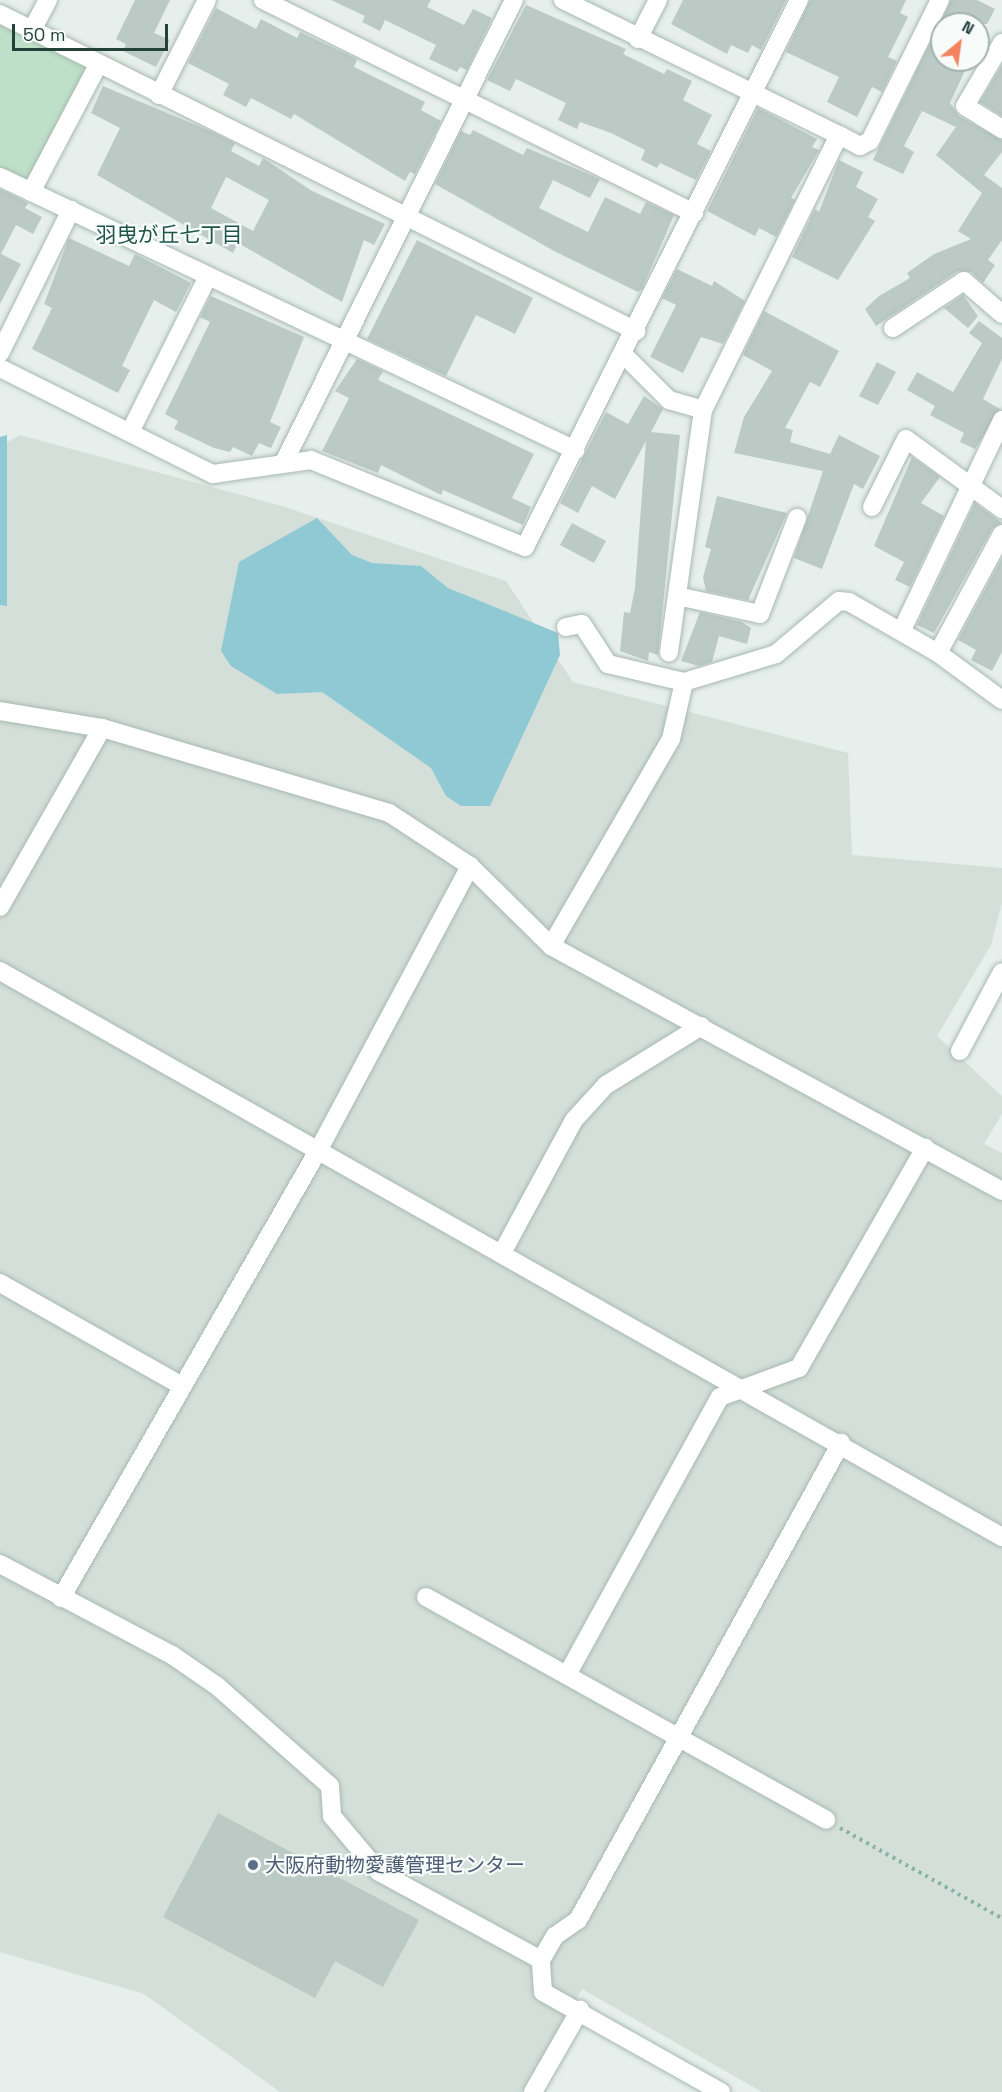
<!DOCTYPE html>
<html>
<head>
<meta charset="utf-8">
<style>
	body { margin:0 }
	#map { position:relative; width:1002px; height:2092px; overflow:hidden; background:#e6efeb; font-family:"Space Grotesk","Noto Sans JP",sans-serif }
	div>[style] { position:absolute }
	.built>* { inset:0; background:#d4dfda }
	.green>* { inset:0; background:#bfe0c8 }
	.water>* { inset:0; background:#8ec9d4 }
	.building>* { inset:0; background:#bbcac4 }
	.path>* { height:4px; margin-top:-2px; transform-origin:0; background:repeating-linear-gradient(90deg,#86b3a5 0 3px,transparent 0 7.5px) }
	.roads { filter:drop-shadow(0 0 2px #a8b8b2) drop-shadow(0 0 2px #a8b8b2) }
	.minor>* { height:18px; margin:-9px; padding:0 9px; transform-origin:9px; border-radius:9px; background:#fff }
	.dots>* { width:16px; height:16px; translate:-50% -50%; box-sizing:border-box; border:3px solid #f7fbf9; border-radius:50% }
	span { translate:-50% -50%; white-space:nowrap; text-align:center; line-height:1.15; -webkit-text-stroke:4.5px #f7fbf9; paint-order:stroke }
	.service-label { font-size:20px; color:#4e5e75 }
	.left { translate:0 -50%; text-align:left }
	.neighbourhood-label { font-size:21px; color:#1f5548 }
	.north { position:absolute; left:930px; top:12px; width:60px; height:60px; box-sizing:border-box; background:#f7fbf9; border:2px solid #a3b1ad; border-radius:50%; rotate:29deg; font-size:16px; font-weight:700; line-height:24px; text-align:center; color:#24423a }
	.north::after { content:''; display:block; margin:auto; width:21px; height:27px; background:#f4845f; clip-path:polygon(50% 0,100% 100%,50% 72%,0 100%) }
	.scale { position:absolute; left:12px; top:24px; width:156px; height:27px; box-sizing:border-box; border:3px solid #24423a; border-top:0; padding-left:8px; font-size:18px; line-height:21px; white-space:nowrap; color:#24423a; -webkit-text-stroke:4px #f7fbf9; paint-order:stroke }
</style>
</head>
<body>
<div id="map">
	<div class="built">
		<div style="clip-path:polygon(20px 435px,285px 507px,506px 581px,573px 682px,848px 753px,852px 855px,1002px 868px,1002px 903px,991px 945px,937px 1036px,1002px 1096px,1002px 1114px,984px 1144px,1002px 1153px,1002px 2092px,762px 2092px,582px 1989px,522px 2092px,280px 2092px,144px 1994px,0 1952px,0 446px)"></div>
	</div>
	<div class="green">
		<div style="clip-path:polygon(0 16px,91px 66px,30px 185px,0 171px)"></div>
	</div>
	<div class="water">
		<div style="clip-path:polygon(7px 435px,7px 606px,0 605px,0 437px)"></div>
		<div style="clip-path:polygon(317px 518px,352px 555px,372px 563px,421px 566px,448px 588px,558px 633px,560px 655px,490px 806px,461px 806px,446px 796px,431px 768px,322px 692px,277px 694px,231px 666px,221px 651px,239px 562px)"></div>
	</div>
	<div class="building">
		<div style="clip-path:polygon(135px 0,170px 0,154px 33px,170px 40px,156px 67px,123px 51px,126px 44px,116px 39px)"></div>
		<div style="clip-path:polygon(331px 0,431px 0,427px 7px,464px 25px,473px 9px,492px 18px,467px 70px,460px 67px,457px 72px,429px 59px,436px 45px,385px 20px,380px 31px,362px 22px,365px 16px)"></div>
		<div style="clip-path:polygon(683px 0,786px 0,761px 50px,752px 45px,748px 53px,731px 45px,727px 54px,671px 24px)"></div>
		<div style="clip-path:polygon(810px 0,906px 0,900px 13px,908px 17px,888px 57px,897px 61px,882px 92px,872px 87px,857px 117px,827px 102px,839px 77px,786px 52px)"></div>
		<div style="clip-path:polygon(951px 0,977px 0,995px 9px,987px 24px,942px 24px,942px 60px,970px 60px,950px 103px,959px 116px,1002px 140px,1002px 152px,984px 175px,1002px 188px,1002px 240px,988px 260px,995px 265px,983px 283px,971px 272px,958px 271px,876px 326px,865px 309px,879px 296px,910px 278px,907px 273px,934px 254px,971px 239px,958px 231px,982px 193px,936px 155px,956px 127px,922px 111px,904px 146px,914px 152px,903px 174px,873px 160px)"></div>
		<div style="clip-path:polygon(526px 5px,626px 49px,623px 54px,664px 74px,667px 69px,692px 81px,683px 100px,712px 115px,697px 144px,711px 151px,696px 180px,660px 163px,657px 168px,641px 160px,645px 150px,611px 133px,580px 122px,577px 129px,558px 120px,566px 103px,516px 79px,510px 91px,487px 80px)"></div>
		<div style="clip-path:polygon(216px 8px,256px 29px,261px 19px,297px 38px,300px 32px,357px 59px,354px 67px,425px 102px,421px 110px,441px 121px,415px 174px,410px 172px,405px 181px,294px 114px,291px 119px,251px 98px,246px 107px,223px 95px,229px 84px,188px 63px)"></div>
		<div style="clip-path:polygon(1002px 65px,1002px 116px,980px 102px)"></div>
		<div style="clip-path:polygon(evenodd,103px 86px,210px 131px,235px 143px,231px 151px,259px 166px,263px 158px,312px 191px,385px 224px,374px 245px,364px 240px,342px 302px,238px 243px,233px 253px,97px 175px,120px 128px,91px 113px,103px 86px,226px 177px,269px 200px,253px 231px,211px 208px,226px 177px)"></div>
		<div style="clip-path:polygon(758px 108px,817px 139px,812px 147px,819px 150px,791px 198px,795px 200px,776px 237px,759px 228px,755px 236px,707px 211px)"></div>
		<div style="clip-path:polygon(473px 130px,523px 155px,527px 148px,600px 179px,590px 198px,553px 180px,539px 208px,588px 232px,605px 197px,640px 214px,646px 202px,674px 215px,642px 289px,638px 292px,554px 251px,435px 184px,461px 131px,470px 135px)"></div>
		<div style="clip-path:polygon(839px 160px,863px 172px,856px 187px,878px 199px,868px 217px,875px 221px,838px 280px,792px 257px,815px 209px,819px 212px)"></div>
		<div style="clip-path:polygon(0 189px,28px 203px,25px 208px,42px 217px,33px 234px,16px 225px,1px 254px,21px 264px,0 304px)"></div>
		<div style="clip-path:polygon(69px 238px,129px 266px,135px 254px,191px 283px,176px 312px,154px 300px,122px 366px,130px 370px,118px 393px,32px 349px,52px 308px,44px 304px)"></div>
		<div style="clip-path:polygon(417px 240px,533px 298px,515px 334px,476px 315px,446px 376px,367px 339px)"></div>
		<div style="clip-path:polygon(677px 269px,712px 286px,714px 281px,745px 301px,723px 344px,701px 337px,683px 373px,650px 357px,676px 305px,662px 298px)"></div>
		<div style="clip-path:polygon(963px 295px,978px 316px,968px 328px,944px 308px)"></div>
		<div style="clip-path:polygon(211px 296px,304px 337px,270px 422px,281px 427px,271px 448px,259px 443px,252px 456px,233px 447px,230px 452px,214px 448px,174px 429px,178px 421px,165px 414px,210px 322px,200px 317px)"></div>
		<div style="clip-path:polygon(764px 311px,839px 351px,820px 387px,810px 382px,785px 428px,793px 430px,790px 442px,830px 454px,839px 435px,880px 456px,863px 489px,854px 484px,822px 569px,794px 558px,823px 471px,734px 453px,744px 417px,772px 371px,743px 355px)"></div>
		<div style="clip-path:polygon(979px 321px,1002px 338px,1002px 359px,983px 399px,1000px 409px,975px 449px,960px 442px,964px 433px,930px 415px,935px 406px,907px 390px,917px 372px,953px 392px,982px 343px,969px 333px)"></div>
		<div style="clip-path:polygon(357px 359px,383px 371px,378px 380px,534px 454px,512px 498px,531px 507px,523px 525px,443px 490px,441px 495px,381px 465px,378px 473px,322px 451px,349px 398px,335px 391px)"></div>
		<div style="clip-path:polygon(877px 362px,896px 372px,878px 405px,859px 396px)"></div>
		<div style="clip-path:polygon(644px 396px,663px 409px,651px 432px,680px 435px,658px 655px,649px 652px,648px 661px,620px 651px,624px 612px,630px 613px,635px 588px,646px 441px,615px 499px,592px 486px,578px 513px,560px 503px,606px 412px,628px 424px)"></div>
		<div style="clip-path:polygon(912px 457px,940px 477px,921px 503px,944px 516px,910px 587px,895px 580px,904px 562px,874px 546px)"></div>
		<div style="clip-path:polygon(717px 496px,787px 513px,748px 600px,706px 591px,703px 577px,711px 549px,705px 547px)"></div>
		<div style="clip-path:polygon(975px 503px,1002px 523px,992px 529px,934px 633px,917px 625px)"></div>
		<div style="clip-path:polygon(572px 523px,606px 541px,594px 563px,560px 545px)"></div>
		<div style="clip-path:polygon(1002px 558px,1002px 652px,992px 671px,971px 660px,976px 650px,958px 640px)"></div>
		<div style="clip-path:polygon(700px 612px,742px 622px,751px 628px,747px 644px,719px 636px,712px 662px,699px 666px,681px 661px)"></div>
		<div style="clip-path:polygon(218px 1813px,419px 1920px,383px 1987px,335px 1961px,315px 1998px,163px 1917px)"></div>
	</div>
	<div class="path">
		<div style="left:840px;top:1828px;width:185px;rotate:29.1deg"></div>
	</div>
	<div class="roads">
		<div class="minor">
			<div style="left:263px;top:0;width:481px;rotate:26.3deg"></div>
			<div style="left:563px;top:0;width:307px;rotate:26.1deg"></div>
			<div style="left:839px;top:135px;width:307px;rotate:116.3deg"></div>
			<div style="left:703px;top:410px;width:245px;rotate:98deg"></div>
			<div style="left:0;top:14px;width:711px;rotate:26.49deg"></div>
			<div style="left:32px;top:30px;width:34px;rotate:-62deg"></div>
			<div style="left:638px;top:39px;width:44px;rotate:-62.9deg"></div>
			<div style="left:1002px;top:43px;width:73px;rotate:120.4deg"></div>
			<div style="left:965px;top:106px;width:44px;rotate:31.9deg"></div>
			<div style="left:159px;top:95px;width:106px;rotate:-63.2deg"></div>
			<div style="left:839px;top:135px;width:24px;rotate:28deg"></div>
			<div style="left:860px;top:146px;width:11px;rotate:-27deg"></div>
			<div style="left:870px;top:141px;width:157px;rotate:-63.6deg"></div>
			<div style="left:0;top:177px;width:637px;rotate:25.4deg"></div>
			<div style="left:31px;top:192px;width:144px;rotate:-62.2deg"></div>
			<div style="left:893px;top:328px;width:85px;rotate:-33.5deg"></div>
			<div style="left:964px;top:281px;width:50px;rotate:41deg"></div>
			<div style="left:0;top:353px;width:160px;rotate:-63.6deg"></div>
			<div style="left:624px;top:355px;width:64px;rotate:45deg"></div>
			<div style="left:669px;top:400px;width:35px;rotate:16deg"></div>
			<div style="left:0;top:368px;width:238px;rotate:26.5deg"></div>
			<div style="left:213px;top:474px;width:99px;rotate:-8.1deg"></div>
			<div style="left:311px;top:460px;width:231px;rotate:22.1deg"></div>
			<div style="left:525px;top:547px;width:612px;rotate:-63.39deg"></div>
			<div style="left:130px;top:432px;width:172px;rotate:-63.4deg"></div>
			<div style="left:284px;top:462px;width:516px;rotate:-63.53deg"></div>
			<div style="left:872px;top:507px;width:76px;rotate:-63.4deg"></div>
			<div style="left:906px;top:439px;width:119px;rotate:36.1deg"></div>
			<div style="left:677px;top:596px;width:85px;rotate:12.2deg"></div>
			<div style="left:760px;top:614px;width:103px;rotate:-68.9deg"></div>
			<div style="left:566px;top:627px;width:16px;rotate:-11deg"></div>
			<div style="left:582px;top:624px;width:48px;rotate:57deg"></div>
			<div style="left:608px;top:664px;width:78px;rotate:13.3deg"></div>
			<div style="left:684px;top:682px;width:96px;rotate:-16.9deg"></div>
			<div style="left:776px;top:654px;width:82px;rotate:-40.1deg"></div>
			<div style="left:839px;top:601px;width:10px;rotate:6deg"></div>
			<div style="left:849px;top:602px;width:103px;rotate:29.8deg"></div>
			<div style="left:938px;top:653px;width:79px;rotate:36.3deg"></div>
			<div style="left:902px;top:630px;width:233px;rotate:-64.5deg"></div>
			<div style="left:938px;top:653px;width:135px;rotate:-61.7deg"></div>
			<div style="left:0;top:711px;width:103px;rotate:9.5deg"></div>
			<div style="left:102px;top:728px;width:299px;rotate:16.5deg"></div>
			<div style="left:389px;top:813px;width:97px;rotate:33.2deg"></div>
			<div style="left:470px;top:866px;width:114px;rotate:44.6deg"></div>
			<div style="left:551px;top:946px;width:513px;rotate:28.51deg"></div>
			<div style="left:0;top:907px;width:206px;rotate:-60.3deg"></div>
			<div style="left:551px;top:946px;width:239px;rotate:-59.9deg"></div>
			<div style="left:671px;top:739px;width:58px;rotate:-77.2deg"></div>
			<div style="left:0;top:971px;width:1151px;rotate:29.46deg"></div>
			<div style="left:960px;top:1051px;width:89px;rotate:-62deg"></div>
			<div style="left:502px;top:1253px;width:151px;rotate:-61.6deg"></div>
			<div style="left:574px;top:1120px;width:47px;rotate:-47.6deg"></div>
			<div style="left:606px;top:1085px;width:112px;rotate:-31.8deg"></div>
			<div style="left:0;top:1283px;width:209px;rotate:29.5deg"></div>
			<div style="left:0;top:1564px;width:195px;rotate:27.9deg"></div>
			<div style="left:172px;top:1655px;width:55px;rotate:34.6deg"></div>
			<div style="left:217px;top:1686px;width:151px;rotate:41.5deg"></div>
			<div style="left:330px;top:1786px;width:30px;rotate:86deg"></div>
			<div style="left:332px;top:1816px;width:73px;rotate:50deg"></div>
			<div style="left:379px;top:1872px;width:184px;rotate:28.5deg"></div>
			<div style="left:426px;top:1597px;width:458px;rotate:29.1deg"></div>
			<div style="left:61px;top:1598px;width:518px;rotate:-60.12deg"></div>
			<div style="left:319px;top:1149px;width:321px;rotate:-61.9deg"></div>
			<div style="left:567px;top:1675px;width:317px;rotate:-61.2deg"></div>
			<div style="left:720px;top:1397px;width:84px;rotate:-20.2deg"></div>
			<div style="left:799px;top:1368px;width:254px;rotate:-60.2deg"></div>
			<div style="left:533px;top:2092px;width:95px;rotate:-60.2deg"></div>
			<div style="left:721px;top:2092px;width:204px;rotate:-150.7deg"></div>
			<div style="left:543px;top:1992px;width:32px;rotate:-94deg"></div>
			<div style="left:541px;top:1960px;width:28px;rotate:-60deg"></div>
			<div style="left:555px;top:1936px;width:28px;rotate:-35deg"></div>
			<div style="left:578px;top:1920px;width:545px;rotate:-61.13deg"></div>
		</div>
	</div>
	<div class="dots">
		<div style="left:253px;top:1865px;background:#5c6f8a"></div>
	</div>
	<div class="service-label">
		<span class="left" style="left:265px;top:1865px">大阪府動物愛護管理センター</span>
	</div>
	<div class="neighbourhood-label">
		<span style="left:169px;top:235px">羽曳が丘七丁目</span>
	</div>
	<div class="north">N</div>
	<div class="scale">50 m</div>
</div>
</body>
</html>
